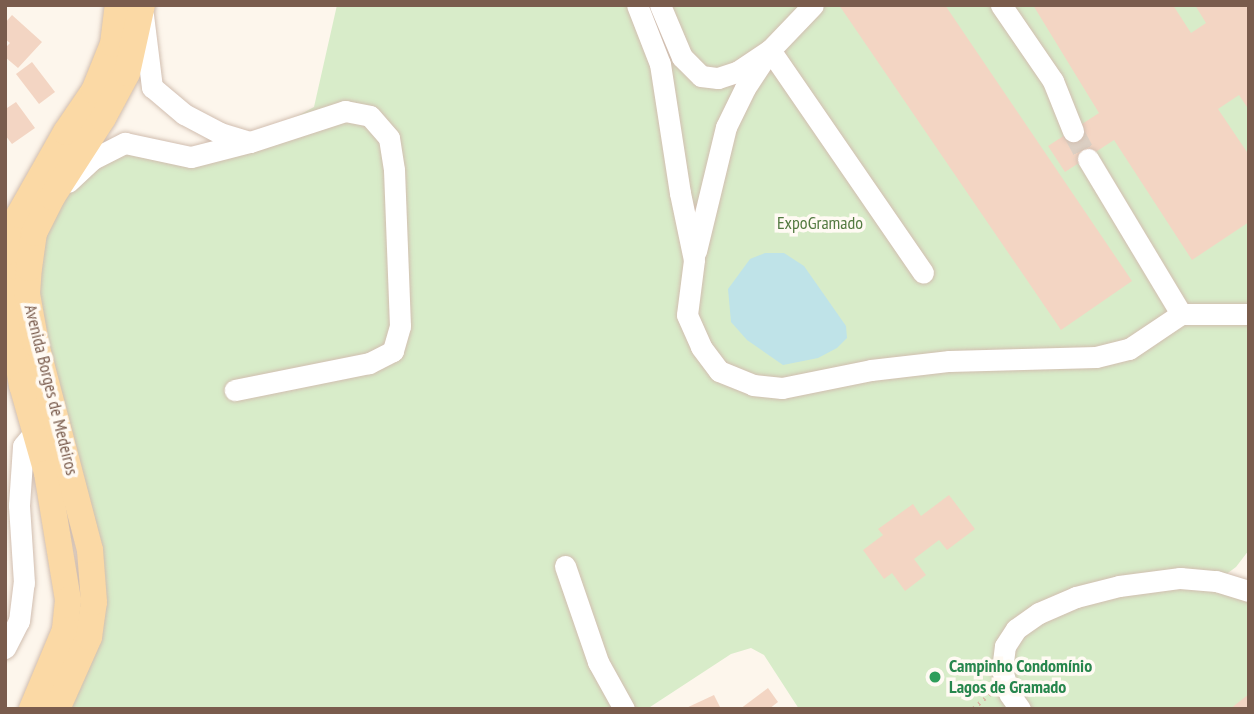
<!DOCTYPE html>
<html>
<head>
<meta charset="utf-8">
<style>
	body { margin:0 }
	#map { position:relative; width:1254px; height:714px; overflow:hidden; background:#fdf6ec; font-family:"PT Sans Narrow",sans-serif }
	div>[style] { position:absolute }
	.green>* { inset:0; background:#d8ecc9 }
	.water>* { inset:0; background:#bfe3e8 }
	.building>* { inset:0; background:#f3d5c3 }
	.minor-tunnel>* { height:21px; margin-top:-10.5px; transform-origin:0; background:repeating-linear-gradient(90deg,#dcd0c4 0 21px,transparent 0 31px) }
	.path>* { height:3.5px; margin-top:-1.75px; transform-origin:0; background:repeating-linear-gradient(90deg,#d9b8a5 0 2px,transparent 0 7px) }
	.roads { filter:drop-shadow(0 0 2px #d1beb0) drop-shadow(0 0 2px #d1beb0) }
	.minor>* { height:21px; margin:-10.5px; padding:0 10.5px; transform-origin:10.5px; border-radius:10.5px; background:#fff }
	.major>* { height:26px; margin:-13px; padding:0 13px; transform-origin:13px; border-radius:13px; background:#fbd9a5 }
	.dots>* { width:19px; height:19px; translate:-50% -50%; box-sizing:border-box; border:4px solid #fffaf3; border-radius:50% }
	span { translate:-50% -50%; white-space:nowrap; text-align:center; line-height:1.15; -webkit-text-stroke:7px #fffaf3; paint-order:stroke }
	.park-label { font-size:18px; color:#537a41 }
	.street-label { font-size:18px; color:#7a5c4d }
	.leisure-label { font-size:18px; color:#27864d; font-weight:700 }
	.left { translate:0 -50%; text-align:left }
	.frame { position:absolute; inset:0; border:7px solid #7a5c4d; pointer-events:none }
</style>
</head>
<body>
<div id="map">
	<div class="green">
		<div style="clip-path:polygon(337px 5px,1249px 5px,1249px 550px,1236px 567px,1217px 581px,1249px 591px,1249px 709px,799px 709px,764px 655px,751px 648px,731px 654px,647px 709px,57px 709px,94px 602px,27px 294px,52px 197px,110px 149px,175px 156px,250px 142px,314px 107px)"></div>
	</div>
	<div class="water">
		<div style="clip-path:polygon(765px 253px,784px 253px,804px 266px,846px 326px,847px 338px,837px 348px,818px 358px,783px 365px,747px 340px,731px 322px,728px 289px,750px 259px)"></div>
	</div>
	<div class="building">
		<div style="clip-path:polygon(839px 5px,945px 5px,1132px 281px,1061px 330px)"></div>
		<div style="clip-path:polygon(1033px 5px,1173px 5px,1191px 33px,1206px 23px,1195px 5px,1249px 5px,1249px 110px,1239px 95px,1218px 109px,1249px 155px,1249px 222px,1192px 260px,1114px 140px,1065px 172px,1048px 146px,1099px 113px)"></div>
		<div style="clip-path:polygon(12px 15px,42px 42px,18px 68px,5px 57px,5px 48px,10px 43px,5px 39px,5px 23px)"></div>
		<div style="clip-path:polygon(32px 62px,55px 92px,39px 104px,16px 74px)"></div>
		<div style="clip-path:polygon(16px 102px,35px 128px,12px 144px,5px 135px,5px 105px,7px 108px)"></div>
		<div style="clip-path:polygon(949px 495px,975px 529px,947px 550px,939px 540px,914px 559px,926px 575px,905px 591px,892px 573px,884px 579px,863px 550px,883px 535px,878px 529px,913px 504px,921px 516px)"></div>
		<div style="clip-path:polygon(768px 688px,778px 702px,769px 709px,740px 709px)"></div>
		<div style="clip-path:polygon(1249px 694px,1249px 709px,1230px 709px)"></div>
		<div style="clip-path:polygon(714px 695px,721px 709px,684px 709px)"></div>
	</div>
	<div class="minor-tunnel">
		<div style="left:1073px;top:131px;width:32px;rotate:62deg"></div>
	</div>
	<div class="path">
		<div style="left:973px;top:709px;width:23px;rotate:-41deg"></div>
	</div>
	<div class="roads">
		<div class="minor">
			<div style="left:637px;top:5px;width:63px;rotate:68.7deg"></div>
			<div style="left:660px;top:64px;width:131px;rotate:81.2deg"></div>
			<div style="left:680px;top:193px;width:68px;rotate:78.2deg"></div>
			<div style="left:694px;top:260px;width:55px;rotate:97.3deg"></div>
			<div style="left:687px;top:315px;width:35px;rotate:66deg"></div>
			<div style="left:701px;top:347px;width:30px;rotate:53deg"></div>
			<div style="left:719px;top:371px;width:37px;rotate:22deg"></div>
			<div style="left:753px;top:385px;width:29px;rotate:6deg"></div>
			<div style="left:782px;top:388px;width:91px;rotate:-11.4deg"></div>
			<div style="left:871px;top:370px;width:79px;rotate:-6.6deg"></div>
			<div style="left:949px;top:361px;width:147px;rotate:-1.6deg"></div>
			<div style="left:1096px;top:357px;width:34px;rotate:-14deg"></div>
			<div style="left:1129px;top:349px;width:63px;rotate:-33.9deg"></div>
			<div style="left:1181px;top:314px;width:68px"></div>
			<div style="left:660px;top:5px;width:56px;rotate:67.1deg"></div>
			<div style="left:682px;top:57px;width:27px;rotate:45deg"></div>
			<div style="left:701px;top:76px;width:17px;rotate:7deg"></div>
			<div style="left:718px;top:78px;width:20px;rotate:-18deg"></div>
			<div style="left:737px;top:72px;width:40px;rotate:-34deg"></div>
			<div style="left:770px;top:50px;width:62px;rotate:-46.3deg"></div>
			<div style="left:1001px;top:5px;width:92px;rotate:55.6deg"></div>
			<div style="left:1053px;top:81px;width:54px;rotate:68.2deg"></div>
			<div style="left:143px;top:15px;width:73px;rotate:82.9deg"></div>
			<div style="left:152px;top:87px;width:42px;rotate:40.2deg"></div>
			<div style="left:184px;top:114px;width:41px;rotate:27.8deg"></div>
			<div style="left:220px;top:133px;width:31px;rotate:17deg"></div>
			<div style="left:1088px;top:159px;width:181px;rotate:59deg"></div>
			<div style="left:68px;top:182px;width:34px;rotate:-43deg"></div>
			<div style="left:93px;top:159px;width:36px;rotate:-27deg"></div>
			<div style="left:125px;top:143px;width:67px;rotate:12deg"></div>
			<div style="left:191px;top:157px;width:61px;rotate:-14.3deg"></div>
			<div style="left:250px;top:142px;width:100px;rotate:-18.1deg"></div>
			<div style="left:345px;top:111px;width:25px;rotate:11deg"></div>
			<div style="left:370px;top:116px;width:29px;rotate:49deg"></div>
			<div style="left:389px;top:138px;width:32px;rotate:81deg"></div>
			<div style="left:394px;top:170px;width:156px;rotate:87.8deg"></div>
			<div style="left:400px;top:326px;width:26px;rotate:106deg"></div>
			<div style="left:393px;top:351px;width:27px;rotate:153deg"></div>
			<div style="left:369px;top:363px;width:137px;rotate:168.6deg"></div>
			<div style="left:696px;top:251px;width:128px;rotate:-76.4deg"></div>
			<div style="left:726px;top:127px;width:43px;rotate:-64deg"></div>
			<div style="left:745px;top:88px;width:45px;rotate:-56.7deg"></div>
			<div style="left:770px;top:50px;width:270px;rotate:55.5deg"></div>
			<div style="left:565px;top:566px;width:102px;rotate:71deg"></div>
			<div style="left:598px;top:662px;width:54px;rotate:61deg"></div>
			<div style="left:5px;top:648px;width:30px;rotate:-63deg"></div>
			<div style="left:19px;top:621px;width:38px;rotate:-83deg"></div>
			<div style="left:24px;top:583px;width:78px;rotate:-93.7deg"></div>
			<div style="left:19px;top:505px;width:59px;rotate:-86.1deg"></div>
			<div style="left:23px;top:446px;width:30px;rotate:-50deg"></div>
			<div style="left:1020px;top:709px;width:19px;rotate:-125deg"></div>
			<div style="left:1009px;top:693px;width:24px;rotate:-107deg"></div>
			<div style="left:1002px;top:670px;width:24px;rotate:-83deg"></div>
			<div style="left:1005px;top:646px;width:20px;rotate:-57deg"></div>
			<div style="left:1016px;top:629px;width:28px;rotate:-35deg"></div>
			<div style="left:1039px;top:613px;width:40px;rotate:-23.4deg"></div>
			<div style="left:1076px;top:597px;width:44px;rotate:-14.3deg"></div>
			<div style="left:1119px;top:586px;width:62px;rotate:-7.5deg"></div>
			<div style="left:1180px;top:578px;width:36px;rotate:5deg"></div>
			<div style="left:1216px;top:581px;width:34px;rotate:17deg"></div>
		</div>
		<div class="major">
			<div style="left:5px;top:279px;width:27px;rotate:-86deg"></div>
			<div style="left:7px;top:252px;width:39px;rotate:-72deg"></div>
			<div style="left:19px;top:215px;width:95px;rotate:-60.5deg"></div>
			<div style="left:66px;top:132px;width:50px;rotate:-55.7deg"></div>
			<div style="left:94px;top:91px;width:51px;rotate:-68deg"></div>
			<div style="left:113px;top:44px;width:39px;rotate:-83deg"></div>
			<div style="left:5px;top:290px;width:97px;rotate:79.9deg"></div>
			<div style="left:22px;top:385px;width:91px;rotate:74.1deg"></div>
			<div style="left:47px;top:473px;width:129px;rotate:80.6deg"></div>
			<div style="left:68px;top:600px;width:30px;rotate:96deg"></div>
			<div style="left:65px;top:630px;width:86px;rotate:112.7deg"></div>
			<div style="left:57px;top:709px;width:79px;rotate:-66deg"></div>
			<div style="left:89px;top:637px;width:35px;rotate:-82deg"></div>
			<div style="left:94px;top:602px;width:52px;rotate:-94.4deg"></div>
			<div style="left:90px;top:550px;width:213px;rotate:-104.7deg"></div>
			<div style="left:36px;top:344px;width:51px;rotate:-100.2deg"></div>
			<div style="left:27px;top:294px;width:26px;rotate:-86deg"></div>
			<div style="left:29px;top:268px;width:35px;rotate:-82deg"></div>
			<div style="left:34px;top:233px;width:40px;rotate:-63.4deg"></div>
			<div style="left:52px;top:197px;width:94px;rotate:-57.2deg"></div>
			<div style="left:103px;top:118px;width:51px;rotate:-61.9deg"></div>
			<div style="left:127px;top:73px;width:70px;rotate:-77.6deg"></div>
		</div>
	</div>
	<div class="dots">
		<div style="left:935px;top:677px;background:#2e9e5b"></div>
	</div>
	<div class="park-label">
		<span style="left:820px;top:223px">ExpoGramado</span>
	</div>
	<div class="street-label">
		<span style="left:51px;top:390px;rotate:76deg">Avenida Borges de Medeiros</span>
	</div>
	<div class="leisure-label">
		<span class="left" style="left:949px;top:677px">Campinho Condomínio<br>Lagos de Gramado</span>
	</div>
	<div class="frame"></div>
</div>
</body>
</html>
